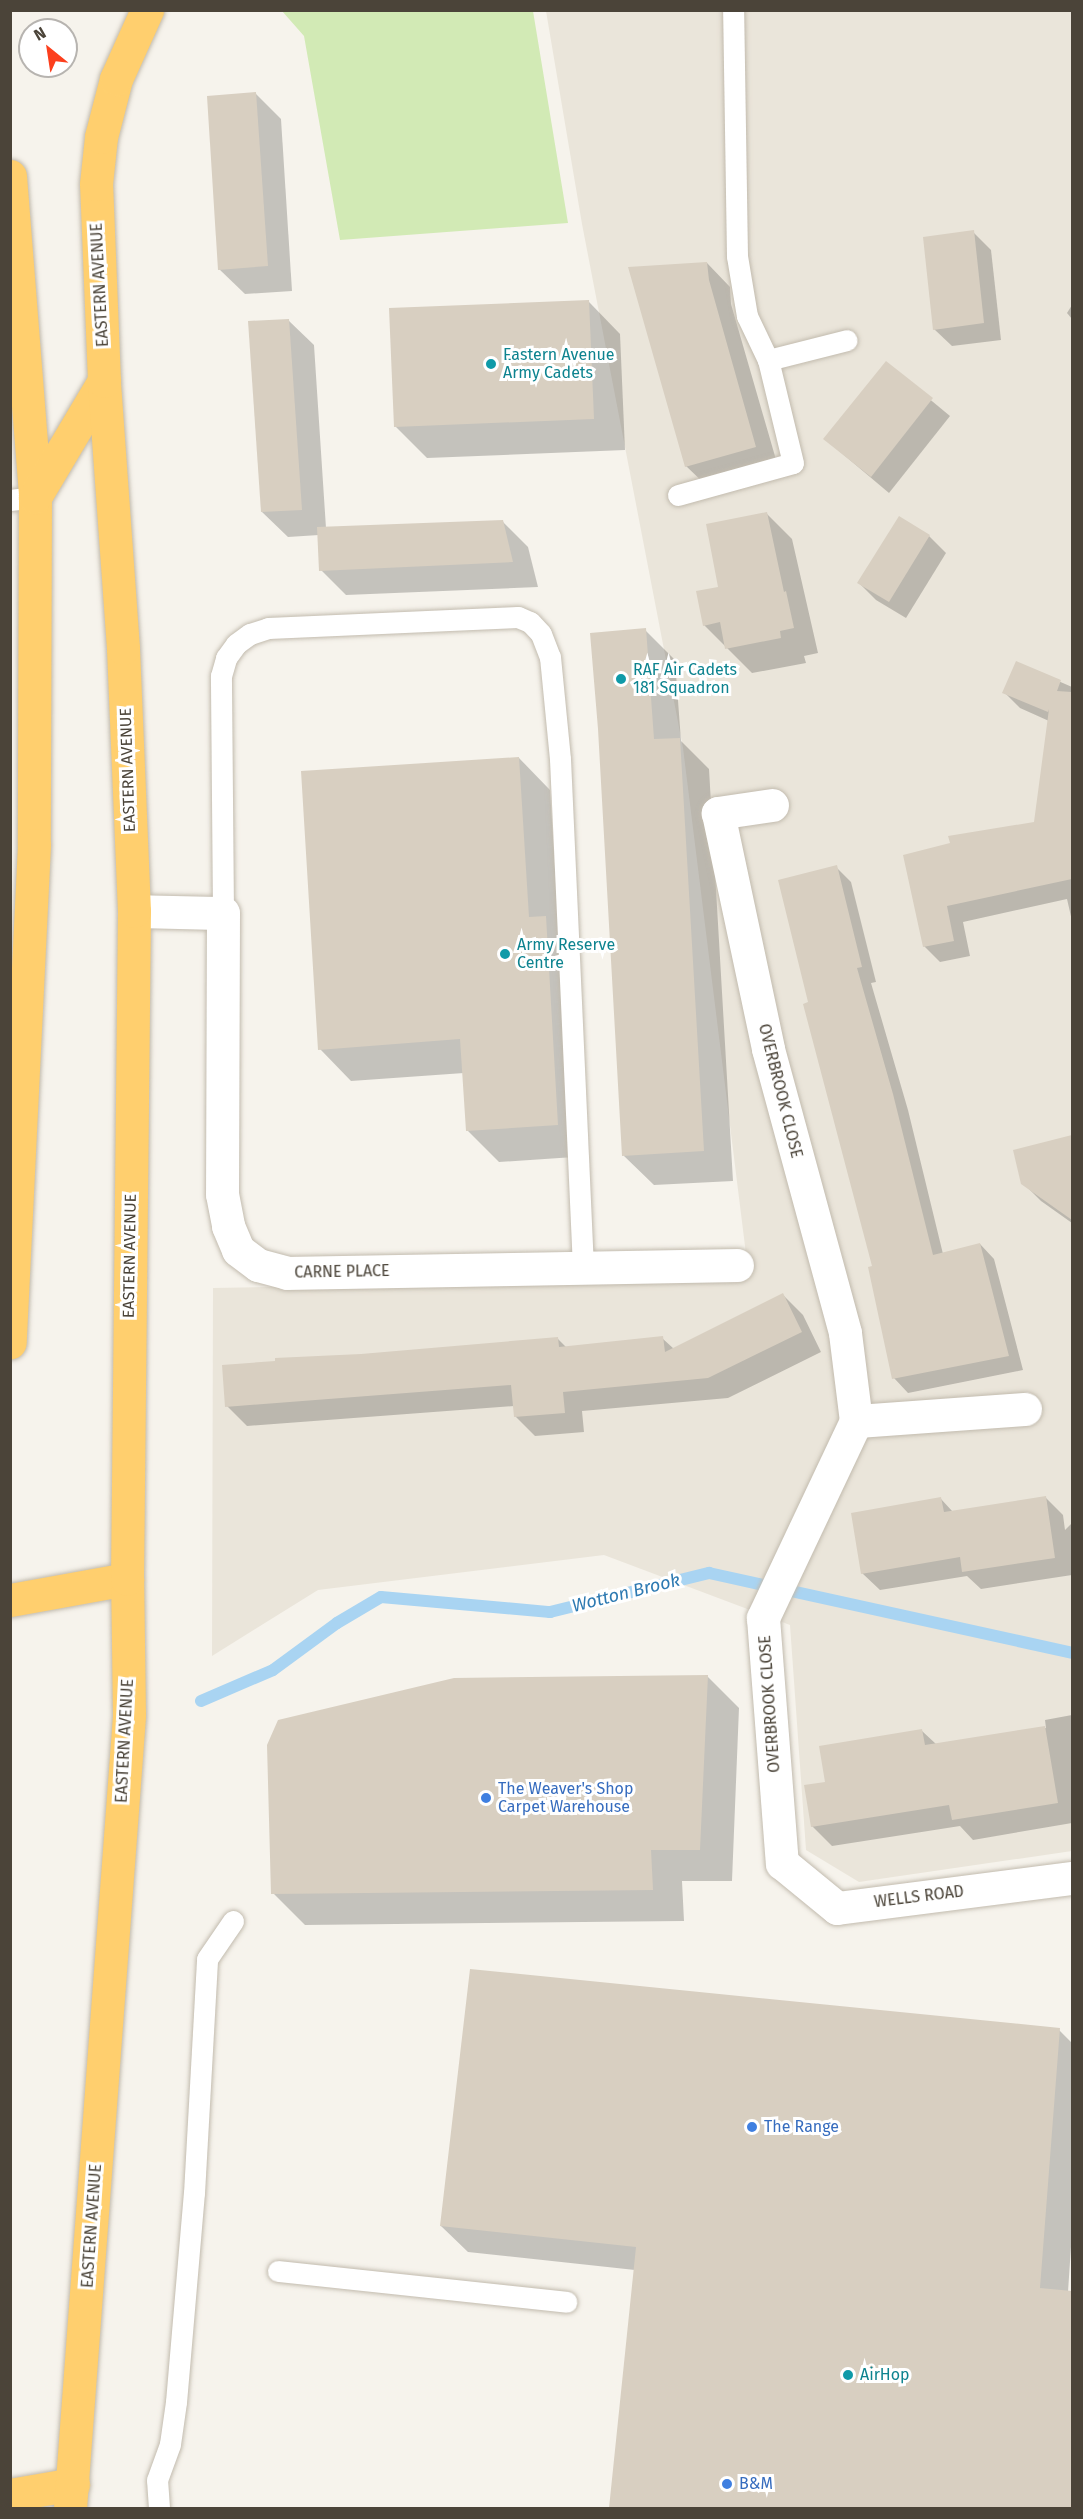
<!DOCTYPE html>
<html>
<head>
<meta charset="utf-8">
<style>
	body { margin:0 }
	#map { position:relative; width:1083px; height:2519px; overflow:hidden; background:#f6f3ec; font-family:"Fira Sans",sans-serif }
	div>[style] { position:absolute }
	.residential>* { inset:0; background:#eae5da }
	.green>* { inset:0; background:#d2eab5 }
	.shadow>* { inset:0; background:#0003 }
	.stream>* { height:12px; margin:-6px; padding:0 6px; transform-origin:6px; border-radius:6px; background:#a9d4f2 }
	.building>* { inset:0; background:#d8cfc1 }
	.roads { filter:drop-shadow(0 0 2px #c2bbae) drop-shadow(0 0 2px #c2bbae) }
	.lane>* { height:21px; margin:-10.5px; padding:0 10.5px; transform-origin:10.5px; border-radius:10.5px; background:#fff }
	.street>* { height:33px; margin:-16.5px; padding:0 16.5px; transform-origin:16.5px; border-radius:16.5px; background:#fff }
	.highway>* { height:33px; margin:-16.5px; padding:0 16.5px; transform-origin:16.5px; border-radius:16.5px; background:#ffcf6e }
	.dots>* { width:16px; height:16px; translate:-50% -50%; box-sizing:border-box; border:3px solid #fff; border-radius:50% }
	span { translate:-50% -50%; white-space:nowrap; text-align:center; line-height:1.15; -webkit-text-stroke:6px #fff; paint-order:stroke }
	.street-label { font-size:16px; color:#4b4439 }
	.culture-label { font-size:16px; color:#0d838f }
	.left { translate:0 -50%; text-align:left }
	.shop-label { font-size:16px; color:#366cbe }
	.water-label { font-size:18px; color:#2e7ab2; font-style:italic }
	.frame { position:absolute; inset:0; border:12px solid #4b4439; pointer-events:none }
	.north { position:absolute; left:18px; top:18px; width:60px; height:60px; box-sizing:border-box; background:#fff; border:2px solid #b7b4b0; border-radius:50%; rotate:330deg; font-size:16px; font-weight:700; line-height:24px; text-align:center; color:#4b4439 }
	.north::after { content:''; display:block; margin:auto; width:21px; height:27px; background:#fc3f1d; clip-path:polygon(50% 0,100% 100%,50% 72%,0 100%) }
</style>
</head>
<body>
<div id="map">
	<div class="residential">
		<div style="clip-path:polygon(546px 11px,1072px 11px,1072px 1851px,859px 1882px,806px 1850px,790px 1625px,604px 1555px,318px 1590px,212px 1656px,213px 1288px,749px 1278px,683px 748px,582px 224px)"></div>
	</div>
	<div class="green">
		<div style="clip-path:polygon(282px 11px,533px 11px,568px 223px,340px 240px,304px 36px)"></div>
	</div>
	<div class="shadow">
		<div style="clip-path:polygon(256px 94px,281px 119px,292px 291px,245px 294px,219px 269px)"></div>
		<div style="clip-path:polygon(973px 232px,991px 250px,1001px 340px,952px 346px,934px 329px)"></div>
		<div style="clip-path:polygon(707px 263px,730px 287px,731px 304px,779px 470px,710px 489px,686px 466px)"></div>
		<div style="clip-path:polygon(589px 302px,620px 334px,625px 450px,427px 458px,395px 426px)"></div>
		<div style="clip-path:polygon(1072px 305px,1072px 319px,1067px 313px)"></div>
		<div style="clip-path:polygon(288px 320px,314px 345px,326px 528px,503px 522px,528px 547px,538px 587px,346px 595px,321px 570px,319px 535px,288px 537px,262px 512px)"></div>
		<div style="clip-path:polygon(886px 363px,950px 416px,889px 493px,825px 439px)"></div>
		<div style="clip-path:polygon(767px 514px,792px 539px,818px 653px,804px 656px,806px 663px,752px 673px,704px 625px,720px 588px)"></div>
		<div style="clip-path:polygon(929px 536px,946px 553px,906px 618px,876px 600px,859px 583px)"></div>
		<div style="clip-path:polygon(645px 630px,675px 660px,681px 741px,709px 769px,733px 1181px,654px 1185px,624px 1156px)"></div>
		<div style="clip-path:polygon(1017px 663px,1072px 687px,1072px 921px,1067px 899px,963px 922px,970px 956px,940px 962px,924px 946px,905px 856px,1035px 823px,1049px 721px,1020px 708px,1004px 692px)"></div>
		<div style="clip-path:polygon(519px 758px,550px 790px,559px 931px,577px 949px,589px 1156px,499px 1162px,467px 1130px,464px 1073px,351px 1081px,320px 1049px)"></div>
		<div style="clip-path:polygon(836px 867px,851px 882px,876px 982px,871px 983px,908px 1110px,943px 1254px,980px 1244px,994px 1259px,1023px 1370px,908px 1393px,894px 1378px,873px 1267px,809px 1004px)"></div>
		<div style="clip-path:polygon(1072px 1136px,1072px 1223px,1041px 1201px,1023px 1183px,1015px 1152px)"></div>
		<div style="clip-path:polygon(783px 1295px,803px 1315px,821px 1352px,728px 1398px,582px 1411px,584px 1432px,535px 1436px,515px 1416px,514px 1406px,247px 1426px,227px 1406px,361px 1355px,558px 1339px,567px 1348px,662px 1338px,674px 1349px)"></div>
		<div style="clip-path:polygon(1045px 1497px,1063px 1515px,1065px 1530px,1072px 1523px,1072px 1575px,981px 1589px,967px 1576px,880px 1590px,862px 1573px,941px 1499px,953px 1512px)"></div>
		<div style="clip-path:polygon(707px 1676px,739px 1708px,732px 1881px,682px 1881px,684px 1921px,305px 1925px,273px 1893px)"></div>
		<div style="clip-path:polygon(1072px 1715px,1072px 1823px,973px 1840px,960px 1826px,832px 1846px,812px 1826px,826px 1783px,922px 1731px,936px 1744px,1046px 1728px,1045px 1720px)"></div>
		<div style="clip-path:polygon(1059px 2030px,1072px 2043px,1072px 2232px,1068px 2292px,1072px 2293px,1072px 2508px,610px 2508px,635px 2270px,468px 2252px,441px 2226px)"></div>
	</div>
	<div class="stream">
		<div style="left:201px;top:1701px;width:78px;rotate:-23.3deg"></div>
		<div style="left:273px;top:1670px;width:79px;rotate:-36.3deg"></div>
		<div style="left:337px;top:1623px;width:51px;rotate:-30.6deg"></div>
		<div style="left:381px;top:1597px;width:170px;rotate:5.1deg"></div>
		<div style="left:550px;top:1612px;width:164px;rotate:-13.8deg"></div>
		<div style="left:709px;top:1573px;width:372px;rotate:12.4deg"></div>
	</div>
	<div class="building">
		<div style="clip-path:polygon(256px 92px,268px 266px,218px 270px,207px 96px)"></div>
		<div style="clip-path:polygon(974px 230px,984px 323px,933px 330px,923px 237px)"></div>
		<div style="clip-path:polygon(707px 262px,709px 280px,756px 447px,685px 467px,628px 267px)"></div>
		<div style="clip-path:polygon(589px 300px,594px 419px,394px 427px,389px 308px)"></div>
		<div style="clip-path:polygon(289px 319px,302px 510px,261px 512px,248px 321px)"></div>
		<div style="clip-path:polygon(886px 361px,933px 398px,871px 477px,823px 439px)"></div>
		<div style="clip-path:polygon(767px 512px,784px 592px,786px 591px,794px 628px,780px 631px,781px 638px,725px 649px,720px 622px,703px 626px,696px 591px,718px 587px,706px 524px)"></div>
		<div style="clip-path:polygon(899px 516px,930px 535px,889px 602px,857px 583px)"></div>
		<div style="clip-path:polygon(503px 520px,513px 562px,319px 571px,317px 527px)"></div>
		<div style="clip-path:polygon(646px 628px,654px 739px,680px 738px,704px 1151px,622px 1156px,598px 729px,590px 633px)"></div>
		<div style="clip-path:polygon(1016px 661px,1061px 680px,1057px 691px,1072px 692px,1072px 879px,947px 906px,954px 941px,923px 947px,903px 855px,950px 843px,948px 836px,1034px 822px,1049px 709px,1048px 712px,1002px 693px)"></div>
		<div style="clip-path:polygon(519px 757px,529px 917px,546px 916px,558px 1125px,466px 1131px,460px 1039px,318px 1050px,301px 771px)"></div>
		<div style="clip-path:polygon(837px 865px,862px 967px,857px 968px,893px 1094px,933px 1255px,980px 1243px,1009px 1356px,892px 1379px,868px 1267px,872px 1266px,803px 1004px,808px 1002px,778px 880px)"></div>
		<div style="clip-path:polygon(1072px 1135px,1072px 1220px,1021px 1184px,1013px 1150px)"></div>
		<div style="clip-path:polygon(783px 1293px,802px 1332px,708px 1378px,563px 1392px,565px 1413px,514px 1417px,511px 1385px,225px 1407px,222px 1365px,275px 1361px,275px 1358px,361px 1354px,558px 1337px,559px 1347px,663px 1336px,665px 1352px)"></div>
		<div style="clip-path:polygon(1046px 1496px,1055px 1558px,962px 1572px,960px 1557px,861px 1574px,851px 1513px,941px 1497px,944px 1512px)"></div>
		<div style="clip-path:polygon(708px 1675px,700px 1850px,651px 1850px,653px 1890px,271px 1894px,267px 1745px,278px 1720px,454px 1678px)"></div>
		<div style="clip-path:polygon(1045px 1726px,1058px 1803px,952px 1820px,949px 1805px,811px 1827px,804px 1785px,825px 1782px,819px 1746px,922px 1729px,925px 1745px)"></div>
		<div style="clip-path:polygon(470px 1969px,1060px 2028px,1040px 2288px,1072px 2291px,1072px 2508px,609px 2508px,636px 2247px,440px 2226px)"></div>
	</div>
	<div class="roads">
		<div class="lane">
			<div style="left:768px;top:360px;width:81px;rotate:-14.2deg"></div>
			<div style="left:678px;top:495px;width:119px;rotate:-15.5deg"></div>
			<div style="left:793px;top:463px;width:106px;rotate:-103.6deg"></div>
			<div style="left:768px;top:360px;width:49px;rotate:-115.5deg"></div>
			<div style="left:747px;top:316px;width:61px;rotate:-99.5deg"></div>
			<div style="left:737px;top:256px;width:246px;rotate:-90.9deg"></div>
			<div style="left:10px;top:500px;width:25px;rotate:-7deg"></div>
			<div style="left:223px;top:913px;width:237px;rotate:-90.5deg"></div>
			<div style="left:221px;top:676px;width:19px;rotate:-74deg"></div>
			<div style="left:226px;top:658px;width:17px;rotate:-54deg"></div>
			<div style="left:236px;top:644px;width:17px;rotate:-36deg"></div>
			<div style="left:250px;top:634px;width:19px;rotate:-18deg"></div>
			<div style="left:268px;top:628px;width:250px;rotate:-2.5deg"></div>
			<div style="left:518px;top:617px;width:13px;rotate:23deg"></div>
			<div style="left:530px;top:622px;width:16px;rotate:47deg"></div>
			<div style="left:541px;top:634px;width:25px;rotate:69deg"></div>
			<div style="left:550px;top:657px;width:102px;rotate:84.4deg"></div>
			<div style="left:560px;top:759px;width:510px;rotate:87.41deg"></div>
			<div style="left:278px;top:2271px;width:290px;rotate:6.1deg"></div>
			<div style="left:159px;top:2508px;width:28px;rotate:-94deg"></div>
			<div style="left:157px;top:2480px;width:38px;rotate:-70deg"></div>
			<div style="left:170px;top:2444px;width:42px;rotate:-81.9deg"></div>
			<div style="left:176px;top:2402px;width:210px;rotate:-85.1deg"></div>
			<div style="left:194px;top:2193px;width:234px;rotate:-86.8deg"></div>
			<div style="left:207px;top:1959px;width:46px;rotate:-55.6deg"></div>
		</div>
		<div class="street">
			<div style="left:772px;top:805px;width:55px;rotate:171.6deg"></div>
			<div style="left:718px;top:813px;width:241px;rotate:78deg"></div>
			<div style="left:768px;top:1049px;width:294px;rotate:74.8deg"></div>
			<div style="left:845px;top:1333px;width:89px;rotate:82.9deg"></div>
			<div style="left:134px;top:911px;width:89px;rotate:1.3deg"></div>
			<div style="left:223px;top:913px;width:281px;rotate:90.2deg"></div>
			<div style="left:222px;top:1194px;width:33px;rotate:79deg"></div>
			<div style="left:228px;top:1226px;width:26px;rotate:67deg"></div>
			<div style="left:238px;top:1250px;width:25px;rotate:37deg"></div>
			<div style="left:258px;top:1265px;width:30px;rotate:15deg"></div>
			<div style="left:287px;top:1273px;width:450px;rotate:-1deg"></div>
			<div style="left:1025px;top:1409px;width:169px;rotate:175.9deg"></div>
			<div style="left:856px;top:1421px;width:218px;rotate:115.3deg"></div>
			<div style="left:763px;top:1618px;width:246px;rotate:85.6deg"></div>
			<div style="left:782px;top:1863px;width:71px;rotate:39.3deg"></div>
			<div style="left:837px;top:1908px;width:237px;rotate:-7.3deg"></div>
		</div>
		<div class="highway">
			<div style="left:10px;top:176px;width:322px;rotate:85.5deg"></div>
			<div style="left:35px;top:497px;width:348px;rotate:90.2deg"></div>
			<div style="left:34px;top:845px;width:498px;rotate:92.8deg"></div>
			<div style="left:35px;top:497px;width:135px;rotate:-59.3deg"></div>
			<div style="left:10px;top:1600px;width:119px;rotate:-10.2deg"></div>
			<div style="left:10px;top:2495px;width:64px;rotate:-9.9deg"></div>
			<div style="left:70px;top:2508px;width:795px;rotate:-85.74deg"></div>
			<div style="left:129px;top:1715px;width:136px;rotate:-90.8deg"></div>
			<div style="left:127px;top:1579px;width:668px;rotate:-89.4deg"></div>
			<div style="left:134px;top:911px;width:263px;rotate:-92.4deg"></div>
			<div style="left:123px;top:648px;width:268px;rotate:-94.1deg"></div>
			<div style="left:104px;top:381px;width:197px;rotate:-92.3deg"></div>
			<div style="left:96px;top:184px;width:47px;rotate:-83.9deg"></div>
			<div style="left:101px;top:137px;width:60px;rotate:-75.5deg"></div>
			<div style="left:116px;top:79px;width:76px;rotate:-65.8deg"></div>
		</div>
	</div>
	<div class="dots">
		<div style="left:491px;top:364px;background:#0f9aa8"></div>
		<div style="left:621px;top:679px;background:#0f9aa8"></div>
		<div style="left:505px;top:954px;background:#0f9aa8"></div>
		<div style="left:486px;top:1798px;background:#3f7fe0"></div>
		<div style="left:752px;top:2127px;background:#3f7fe0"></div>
		<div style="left:848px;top:2375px;background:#0f9aa8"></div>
		<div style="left:727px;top:2484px;background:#3f7fe0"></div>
	</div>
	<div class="street-label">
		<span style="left:100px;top:285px;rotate:-93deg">EASTERN AVENUE</span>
		<span style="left:128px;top:770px;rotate:-92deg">EASTERN AVENUE</span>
		<span style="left:780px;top:1091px;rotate:76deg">OVERBROOK CLOSE</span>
		<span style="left:130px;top:1256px;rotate:-89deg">EASTERN AVENUE</span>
		<span style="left:342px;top:1272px;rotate:-1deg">CARNE PLACE</span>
		<span style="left:770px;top:1704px;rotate:-94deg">OVERBROOK CLOSE</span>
		<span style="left:125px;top:1741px;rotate:-87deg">EASTERN AVENUE</span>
		<span style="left:919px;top:1897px;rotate:-7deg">WELLS ROAD</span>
		<span style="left:92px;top:2226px;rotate:-86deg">EASTERN AVENUE</span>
	</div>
	<div class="culture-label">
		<span class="left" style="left:503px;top:364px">Eastern Avenue<br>Army Cadets</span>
		<span class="left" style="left:633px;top:679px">RAF Air Cadets<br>181 Squadron</span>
		<span class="left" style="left:517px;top:954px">Army Reserve<br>Centre</span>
		<span class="left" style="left:860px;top:2375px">AirHop</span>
	</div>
	<div class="shop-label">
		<span class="left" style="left:498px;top:1798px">The Weaver's Shop<br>Carpet Warehouse</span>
		<span class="left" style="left:764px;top:2127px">The Range</span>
		<span class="left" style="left:739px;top:2484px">B&amp;M</span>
	</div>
	<div class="water-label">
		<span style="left:626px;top:1593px;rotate:-14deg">Wotton Brook</span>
	</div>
	<div class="frame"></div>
	<div class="north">N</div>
</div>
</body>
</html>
